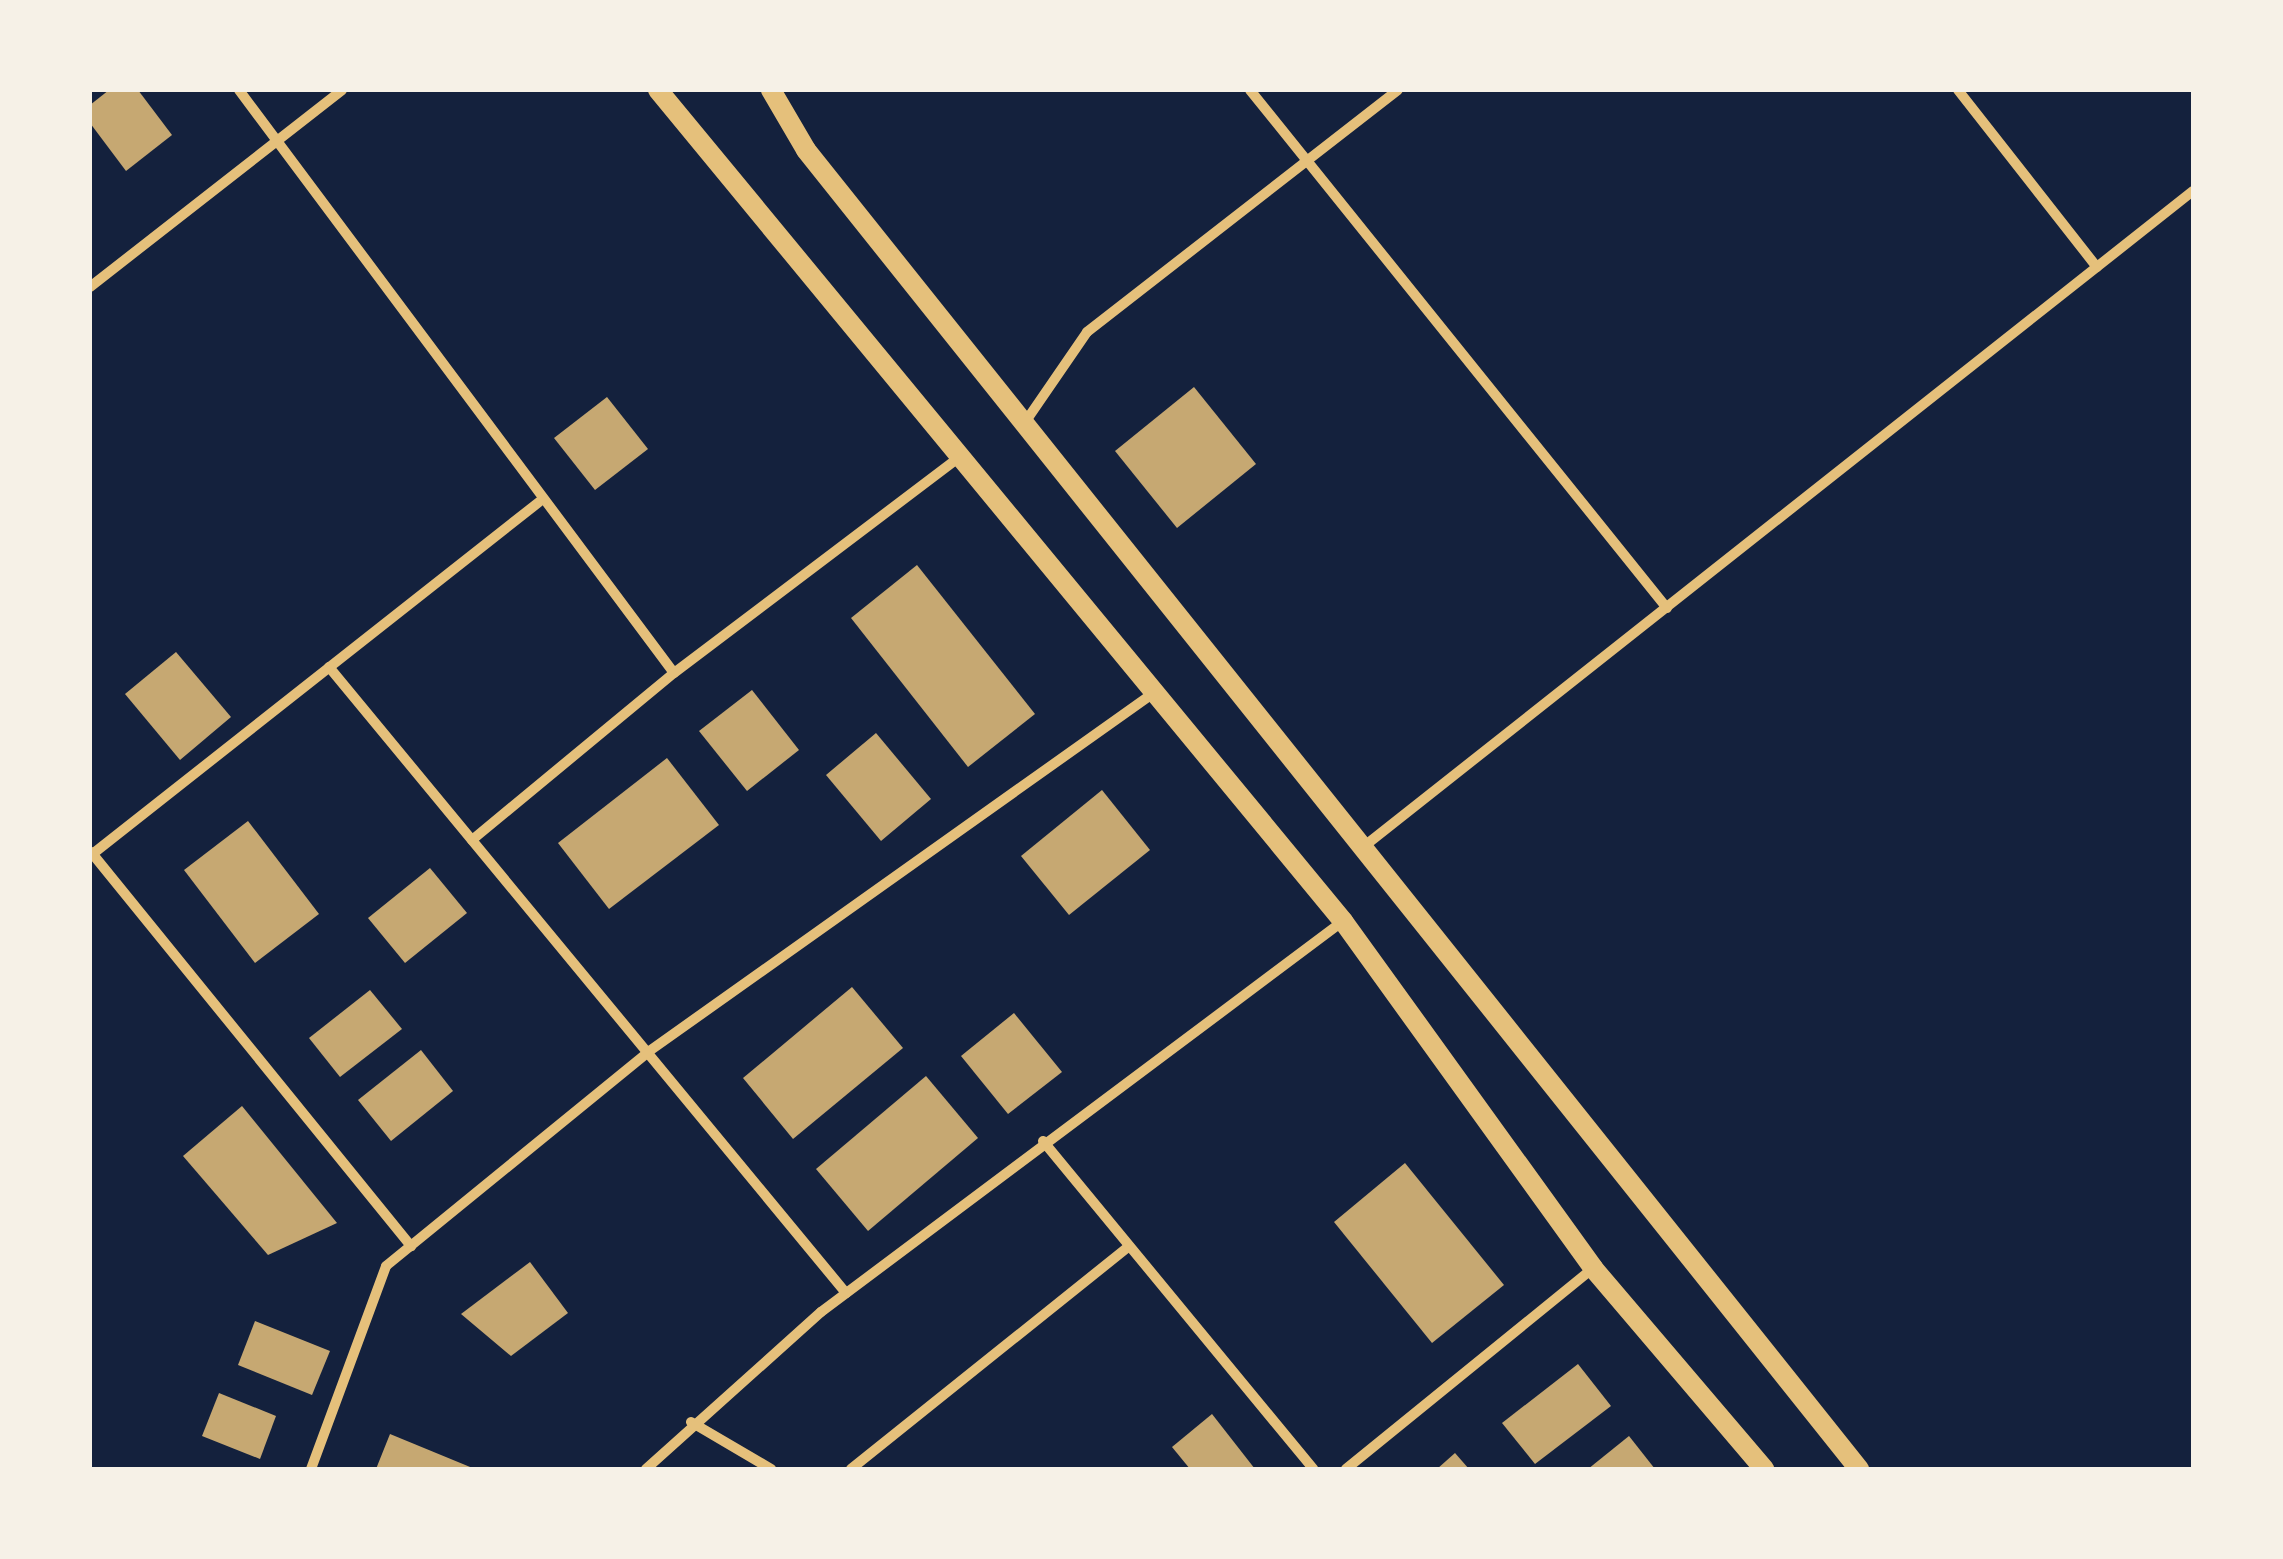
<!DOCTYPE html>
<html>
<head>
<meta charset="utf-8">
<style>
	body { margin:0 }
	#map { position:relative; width:2283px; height:1559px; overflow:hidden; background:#14213d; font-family:Lora,serif }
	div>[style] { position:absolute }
	.building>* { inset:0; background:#c6a872 }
	.minor>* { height:10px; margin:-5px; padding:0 5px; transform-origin:5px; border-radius:5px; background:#e5c07b }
	.secondary>* { height:20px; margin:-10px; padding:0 10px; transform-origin:10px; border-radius:10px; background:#e5c07b }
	span { translate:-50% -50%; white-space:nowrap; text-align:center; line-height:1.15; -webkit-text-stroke:8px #f6f1e7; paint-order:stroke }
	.frame { position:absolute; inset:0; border:92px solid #f6f1e7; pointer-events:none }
</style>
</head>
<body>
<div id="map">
	<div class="building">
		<div style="clip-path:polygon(109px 90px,138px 90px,172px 135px,126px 171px,90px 123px,90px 105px)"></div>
		<div style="clip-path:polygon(1194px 387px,1256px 464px,1177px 528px,1115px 451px)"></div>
		<div style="clip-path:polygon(607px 397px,648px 449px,595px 490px,554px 438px)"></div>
		<div style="clip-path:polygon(917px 565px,1035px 714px,968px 767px,851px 618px)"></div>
		<div style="clip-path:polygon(176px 652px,231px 717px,180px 760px,125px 694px)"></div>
		<div style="clip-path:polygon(752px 690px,799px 750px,747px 791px,699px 731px)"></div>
		<div style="clip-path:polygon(876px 733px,931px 799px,881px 841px,826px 775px)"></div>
		<div style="clip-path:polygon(667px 758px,719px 825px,609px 909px,558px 843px)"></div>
		<div style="clip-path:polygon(1102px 790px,1150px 850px,1069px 915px,1021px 856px)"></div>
		<div style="clip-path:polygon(248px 821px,319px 914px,255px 963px,184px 870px)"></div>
		<div style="clip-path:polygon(430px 868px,467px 913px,405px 963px,368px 918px)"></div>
		<div style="clip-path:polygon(852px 987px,903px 1048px,793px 1139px,743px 1078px)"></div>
		<div style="clip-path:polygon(370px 990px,402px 1029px,340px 1077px,309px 1038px)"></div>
		<div style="clip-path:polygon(1014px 1013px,1062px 1072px,1008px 1114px,961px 1056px)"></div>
		<div style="clip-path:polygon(421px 1050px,453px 1091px,391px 1141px,358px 1100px)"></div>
		<div style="clip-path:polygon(926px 1076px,978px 1138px,868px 1231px,816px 1169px)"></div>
		<div style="clip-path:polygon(242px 1106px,337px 1223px,268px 1255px,183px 1156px)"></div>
		<div style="clip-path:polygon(1405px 1163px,1504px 1285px,1432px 1343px,1334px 1222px)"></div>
		<div style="clip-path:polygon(530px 1262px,568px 1313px,511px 1356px,461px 1314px)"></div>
		<div style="clip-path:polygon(255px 1321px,330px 1351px,312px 1395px,238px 1365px)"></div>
		<div style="clip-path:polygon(1578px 1364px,1611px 1406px,1535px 1464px,1502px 1423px)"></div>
		<div style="clip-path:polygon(219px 1393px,276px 1416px,260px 1459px,202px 1436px)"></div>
		<div style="clip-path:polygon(1212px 1414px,1255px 1469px,1190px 1469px,1172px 1447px)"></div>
		<div style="clip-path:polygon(390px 1434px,475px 1469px,376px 1469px)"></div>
		<div style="clip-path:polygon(1629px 1436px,1655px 1469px,1588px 1469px)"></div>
		<div style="clip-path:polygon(1455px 1453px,1469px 1469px,1437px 1469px)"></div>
	</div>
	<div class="minor">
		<div style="left:239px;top:90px;width:727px;rotate:53.27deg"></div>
		<div style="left:1250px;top:90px;width:665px;rotate:51.17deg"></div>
		<div style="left:1958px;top:90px;width:225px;rotate:51.9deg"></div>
		<div style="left:90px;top:287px;width:320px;rotate:-38deg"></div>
		<div style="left:1028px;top:418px;width:104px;rotate:-55.5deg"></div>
		<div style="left:1087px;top:332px;width:394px;rotate:-37.9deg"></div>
		<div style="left:329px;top:667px;width:812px;rotate:50.45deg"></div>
		<div style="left:472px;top:840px;width:262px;rotate:-39.6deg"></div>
		<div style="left:674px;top:673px;width:358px;rotate:-37.1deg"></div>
		<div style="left:1367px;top:844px;width:1053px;rotate:-38.33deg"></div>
		<div style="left:91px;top:852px;width:508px;rotate:50.92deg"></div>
		<div style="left:90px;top:856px;width:572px;rotate:-38.25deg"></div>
		<div style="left:1043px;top:1141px;width:425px;rotate:50.5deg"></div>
		<div style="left:691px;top:1422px;width:93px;rotate:30.4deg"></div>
		<div style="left:311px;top:1469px;width:216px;rotate:-69.7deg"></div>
		<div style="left:386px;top:1266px;width:338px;rotate:-39.2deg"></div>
		<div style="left:648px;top:1052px;width:622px;rotate:-35.38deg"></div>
		<div style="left:646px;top:1469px;width:235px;rotate:-41.9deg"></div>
		<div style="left:821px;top:1312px;width:651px;rotate:-36.82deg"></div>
		<div style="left:851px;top:1469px;width:356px;rotate:-38.7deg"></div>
		<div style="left:1346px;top:1469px;width:318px;rotate:-39.1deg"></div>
	</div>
	<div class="secondary">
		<div style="left:658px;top:90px;width:1077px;rotate:50.5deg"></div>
		<div style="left:1343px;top:921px;width:428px;rotate:54.2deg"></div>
		<div style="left:1593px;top:1268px;width:264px;rotate:49.6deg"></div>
		<div style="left:771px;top:90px;width:69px;rotate:59.7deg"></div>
		<div style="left:806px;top:150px;width:1688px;rotate:51.4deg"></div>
	</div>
	<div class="frame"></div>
</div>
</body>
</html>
